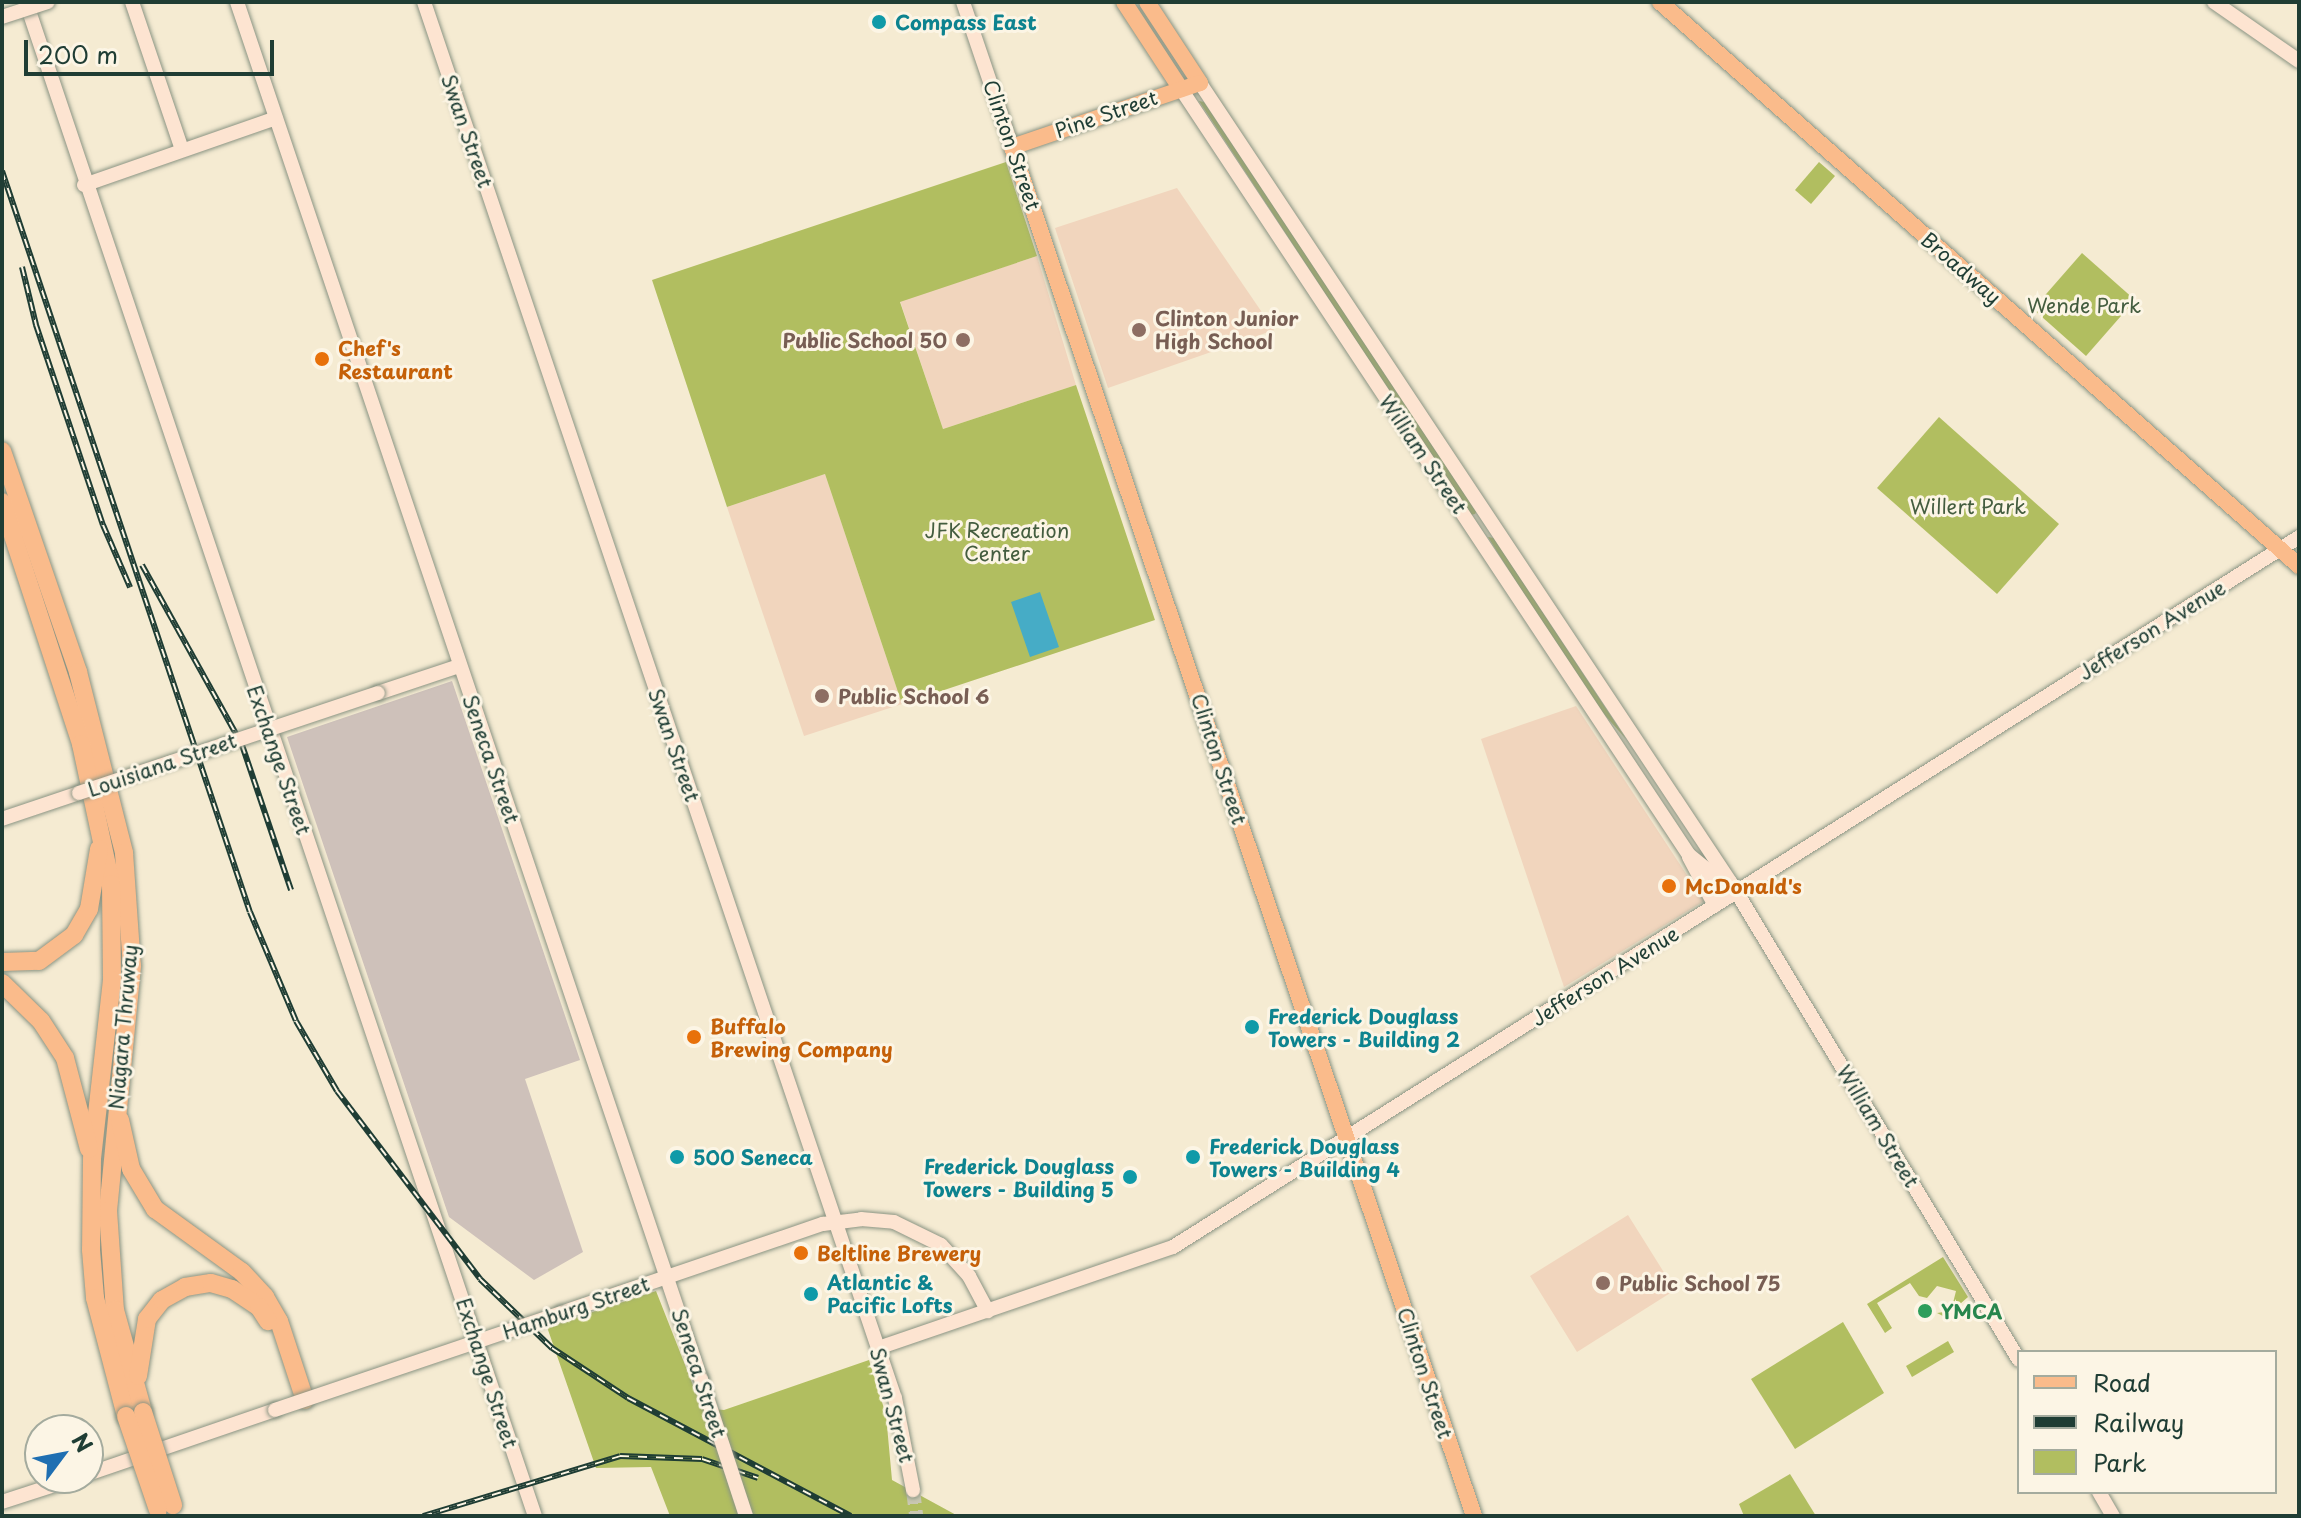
<!DOCTYPE html>
<html>
<head>
<meta charset="utf-8">
<style>
	body { margin:0 }
	#map { position:relative; width:2301px; height:1518px; overflow:hidden; background:#f5ebd2; font-family:"Playpen Sans",sans-serif }
	div>[style] { position:absolute }
	.built>* { inset:0; background:#f1d5bd }
	.industrial>* { inset:0; background:#cec1ba }
	.green>* { inset:0; background:#b1be60 }
	.water>* { inset:0; background:#46acc6 }
	.secondary-tunnel>* { height:14px; margin-top:-7px; transform-origin:0; background:repeating-linear-gradient(90deg,#cac8b2 0 14px,transparent 0 21px) }
	.roads { filter:drop-shadow(0 0 2px #8a9483) drop-shadow(0 0 2px #8a9483) }
	.secondary>* { height:14px; margin:-7px; padding:0 7px; transform-origin:7px; border-radius:7px; background:#fde4d1 }
	.primary>* { height:16px; margin:-8px; padding:0 8px; transform-origin:8px; border-radius:8px; background:#fabb8b }
	.highway>* { height:18px; margin:-9px; padding:0 9px; transform-origin:9px; border-radius:9px; background:#fabb8b }
	.rail>* { height:6px; margin-top:-3px; transform-origin:0; background:repeating-linear-gradient(90deg,#fcf5e5 0 9px,#1f3d34 0 18px); box-sizing:border-box; border-block:2px solid #1f3d34 }
	.bridges { filter:drop-shadow(0 0 2px #8a9483) drop-shadow(0 0 2px #8a9483) }
	.secondary-bridge>* { height:14px; margin:-7px; padding:0 7px; transform-origin:7px; border-radius:7px; background:#fde4d1 }
	.highway-bridge>* { height:18px; margin:-9px; padding:0 9px; transform-origin:9px; border-radius:9px; background:#fabb8b }
	.dots>* { width:22px; height:22px; translate:-50% -50%; box-sizing:border-box; border:4px solid #fcf5e5; border-radius:50% }
	span { translate:-50% -50%; white-space:nowrap; text-align:center; line-height:1.15; -webkit-text-stroke:6px #fcf5e5; paint-order:stroke }
	.culture-label { font-size:20px; color:#0d838f; font-weight:700 }
	.left { translate:0 -50%; text-align:left }
	.right { translate:-100% -50%; text-align:right }
	.street-label { font-size:20px; color:#1f3d34 }
	.park-label { font-size:20px; color:#445d3f }
	.education-label { font-size:20px; color:#785e54; font-weight:700 }
	.food-label { font-size:20px; color:#c56008; font-weight:700 }
	.leisure-label { font-size:20px; color:#27864d; font-weight:700 }
	.frame { position:absolute; inset:0; border:4px solid #1f3d34; pointer-events:none }
	.legend { position:absolute; left:2017px; top:1350px; width:260px; height:144px; box-sizing:border-box; background:#fcf5e5; border:2px solid #a4ab9e; margin:0; padding:10px 14px; list-style:none; font-size:24px; color:#1f3d34 }
	.legend li { display:flex; align-items:center; gap:16px; height:40px }
	.legend b { width:40px; border:2px solid #a4ab9e }
	.north { position:absolute; left:24px; top:1414px; width:80px; height:80px; box-sizing:border-box; background:#fcf5e5; border:2px solid #a4ab9e; border-radius:50%; rotate:58deg; font-size:22px; font-weight:700; line-height:32px; text-align:center; color:#1f3d34 }
	.north::after { content:''; display:block; margin:auto; width:28px; height:36px; background:#1f6fb2; clip-path:polygon(50% 0,100% 100%,50% 72%,0 100%) }
	.scale { position:absolute; left:24px; top:40px; width:250px; height:36px; box-sizing:border-box; border:4px solid #1f3d34; border-top:0; padding-left:10px; font-size:24px; line-height:28px; white-space:nowrap; color:#1f3d34; -webkit-text-stroke:6px #fcf5e5; paint-order:stroke }
</style>
</head>
<body>
<div id="map">
	<div class="built">
		<div style="clip-path:polygon(1177px 188px,1274px 330px,1108px 388px,1055px 228px)"></div>
		<div style="clip-path:polygon(1037px 256px,1076px 385px,943px 429px,900px 301px)"></div>
		<div style="clip-path:polygon(825px 474px,902px 704px,804px 736px,727px 507px)"></div>
		<div style="clip-path:polygon(1576px 706px,1704px 901px,1564px 987px,1481px 739px)"></div>
		<div style="clip-path:polygon(1628px 1215px,1675px 1290px,1577px 1352px,1530px 1276px)"></div>
	</div>
	<div class="industrial">
		<div style="clip-path:polygon(452px 681px,580px 1060px,525px 1079px,583px 1252px,534px 1280px,449px 1217px,287px 737px)"></div>
	</div>
	<div class="green">
		<div style="clip-path:polygon(1199px 101px,1204px 102px,1477px 510px,1475px 514px,1470px 515px)"></div>
		<div style="clip-path:polygon(1006px 162px,1037px 256px,900px 302px,943px 429px,1076px 385px,1155px 620px,902px 704px,825px 474px,727px 507px,652px 280px)"></div>
		<div style="clip-path:polygon(1819px 162px,1835px 176px,1811px 204px,1795px 190px)"></div>
		<div style="clip-path:polygon(2082px 253px,2135px 300px,2086px 356px,2033px 309px)"></div>
		<div style="clip-path:polygon(1939px 417px,2059px 524px,1997px 594px,1877px 488px)"></div>
		<div style="clip-path:polygon(1488px 537px,1494px 538px,1626px 739px,1586px 694px)"></div>
		<div style="clip-path:polygon(1943px 1257px,1968px 1297px,1945px 1317px,1937px 1313px,1951px 1311px,1956px 1291px,1937px 1286px,1927px 1298px,1919px 1296px,1910px 1283px,1877px 1303px,1892px 1328px,1885px 1333px,1867px 1304px)"></div>
		<div style="clip-path:polygon(656px 1291px,702px 1408px,724px 1410px,869px 1360px,886px 1415px,892px 1480px,958px 1516px,670px 1516px,651px 1467px,596px 1468px,547px 1327px)"></div>
		<div style="clip-path:polygon(1843px 1322px,1884px 1393px,1795px 1449px,1751px 1379px)"></div>
		<div style="clip-path:polygon(1948px 1341px,1954px 1352px,1912px 1377px,1906px 1366px)"></div>
		<div style="clip-path:polygon(1790px 1474px,1816px 1516px,1744px 1516px,1739px 1504px)"></div>
	</div>
	<div class="water">
		<div style="clip-path:polygon(1040px 592px,1059px 647px,1030px 657px,1011px 602px)"></div>
	</div>
	<div class="secondary-tunnel">
		<div style="left:913px;top:1490px;width:26px;rotate:83deg"></div>
	</div>
	<div class="roads">
		<div class="secondary">
			<div style="left:26px;top:2px;width:1597px;rotate:71.42deg"></div>
			<div style="left:132px;top:2px;width:156px;rotate:71.3deg"></div>
			<div style="left:237px;top:2px;width:1453px;rotate:71.38deg"></div>
			<div style="left:424px;top:2px;width:1473px;rotate:71.36deg"></div>
			<div style="left:895px;top:1398px;width:94px;rotate:78.9deg"></div>
			<div style="left:963px;top:2px;width:153px;rotate:71.3deg"></div>
			<div style="left:2214px;top:2px;width:103px;rotate:34.8deg"></div>
			<div style="left:1200px;top:83px;width:960px;rotate:56.43deg"></div>
			<div style="left:1731px;top:883px;width:557px;rotate:58.88deg"></div>
			<div style="left:1181px;top:89px;width:919px;rotate:56.45deg"></div>
			<div style="left:1689px;top:855px;width:60px;rotate:39deg"></div>
			<div style="left:84px;top:185px;width:203px;rotate:-19.2deg"></div>
			<div style="left:378px;top:693px;width:85px;rotate:-18.4deg"></div>
			<div style="left:2px;top:819px;width:81px;rotate:-18.7deg"></div>
			<div style="left:1689px;top:857px;width:55px;rotate:62deg"></div>
			<div style="left:561px;top:1313px;width:277px;rotate:-18.8deg"></div>
			<div style="left:823px;top:1224px;width:38px;rotate:-7deg"></div>
			<div style="left:861px;top:1219px;width:33px;rotate:5deg"></div>
			<div style="left:894px;top:1222px;width:52px;rotate:26.1deg"></div>
			<div style="left:941px;top:1245px;width:42px;rotate:47.9deg"></div>
			<div style="left:969px;top:1276px;width:40px;rotate:62deg"></div>
			<div style="left:878px;top:1348px;width:312px;rotate:-18.9deg"></div>
			<div style="left:1173px;top:1247px;width:1331px;rotate:-32.23deg"></div>
			<div style="left:88px;top:1474px;width:198px;rotate:-18.9deg"></div>
			<div style="left:2099px;top:1492px;width:28px;rotate:60deg"></div>
			<div style="left:2px;top:1502px;width:78px;rotate:-18deg"></div>
		</div>
		<div class="primary">
			<div style="left:1124px;top:2px;width:104px;rotate:56.8deg"></div>
			<div style="left:1147px;top:2px;width:97px;rotate:56.8deg"></div>
			<div style="left:1200px;top:83px;width:199px;rotate:161.2deg"></div>
			<div style="left:1012px;top:147px;width:1445px;rotate:71.35deg"></div>
			<div style="left:1660px;top:2px;width:852px;rotate:41.43deg"></div>
		</div>
		<div class="highway">
			<div style="left:2px;top:451px;width:234px;rotate:71deg"></div>
			<div style="left:78px;top:672px;width:187px;rotate:75.7deg"></div>
			<div style="left:124px;top:853px;width:113px;rotate:86deg"></div>
			<div style="left:132px;top:966px;width:246px;rotate:95.6deg"></div>
			<div style="left:108px;top:1211px;width:99px;rotate:86deg"></div>
			<div style="left:115px;top:1310px;width:106px;rotate:74.6deg"></div>
			<div style="left:2px;top:502px;width:255px;rotate:71.9deg"></div>
			<div style="left:81px;top:744px;width:143px;rotate:77.9deg"></div>
			<div style="left:111px;top:884px;width:96px;rotate:89.4deg"></div>
			<div style="left:112px;top:980px;width:180px;rotate:96.4deg"></div>
			<div style="left:92px;top:1159px;width:91px;rotate:90.6deg"></div>
			<div style="left:91px;top:1250px;width:48px;rotate:85.2deg"></div>
			<div style="left:95px;top:1298px;width:122px;rotate:75.3deg"></div>
			<div style="left:2px;top:962px;width:37px;rotate:-2deg"></div>
			<div style="left:39px;top:961px;width:44px;rotate:-36.6deg"></div>
			<div style="left:74px;top:935px;width:30px;rotate:-60deg"></div>
			<div style="left:89px;top:909px;width:61px;rotate:-80.5deg"></div>
			<div style="left:2px;top:983px;width:54px;rotate:44.3deg"></div>
			<div style="left:41px;top:1021px;width:44px;rotate:57deg"></div>
			<div style="left:65px;top:1058px;width:94px;rotate:75.2deg"></div>
			<div style="left:120px;top:1120px;width:50px;rotate:77.3deg"></div>
			<div style="left:131px;top:1169px;width:47px;rotate:59deg"></div>
			<div style="left:155px;top:1209px;width:107px;rotate:35.9deg"></div>
			<div style="left:242px;top:1272px;width:34px;rotate:47deg"></div>
			<div style="left:265px;top:1297px;width:28px;rotate:60deg"></div>
			<div style="left:279px;top:1321px;width:83px;rotate:71.8deg"></div>
			<div style="left:138px;top:1376px;width:58px;rotate:-81deg"></div>
			<div style="left:147px;top:1319px;width:24px;rotate:-52deg"></div>
			<div style="left:162px;top:1300px;width:26px;rotate:-29deg"></div>
			<div style="left:185px;top:1287px;width:26px;rotate:-9deg"></div>
			<div style="left:211px;top:1283px;width:22px;rotate:16deg"></div>
			<div style="left:232px;top:1289px;width:32px;rotate:34deg"></div>
			<div style="left:259px;top:1307px;width:17px;rotate:57deg"></div>
		</div>
	</div>
	<div class="rail">
		<div style="left:2px;top:171px;width:781px;rotate:71.5deg"></div>
		<div style="left:250px;top:912px;width:118px;rotate:67.1deg"></div>
		<div style="left:296px;top:1021px;width:81px;rotate:59.6deg"></div>
		<div style="left:337px;top:1091px;width:236px;rotate:52.7deg"></div>
		<div style="left:480px;top:1279px;width:100px;rotate:43.8deg"></div>
		<div style="left:552px;top:1348px;width:91px;rotate:33.3deg"></div>
		<div style="left:628px;top:1398px;width:252px;rotate:27.9deg"></div>
		<div style="left:22px;top:267px;width:60px;rotate:76.4deg"></div>
		<div style="left:36px;top:325px;width:211px;rotate:71.5deg"></div>
		<div style="left:103px;top:525px;width:68px;rotate:66.5deg"></div>
		<div style="left:142px;top:565px;width:206px;rotate:60.9deg"></div>
		<div style="left:242px;top:745px;width:153px;rotate:71.3deg"></div>
		<div style="left:423px;top:1516px;width:206px;rotate:-16.9deg"></div>
		<div style="left:620px;top:1456px;width:82px;rotate:2.1deg"></div>
		<div style="left:702px;top:1459px;width:59px;rotate:18.7deg"></div>
	</div>
	<div class="bridges">
		<div class="secondary-bridge">
			<div style="left:2px;top:17px;width:48px;rotate:-18.1deg"></div>
			<div style="left:79px;top:793px;width:315px;rotate:-18.5deg"></div>
			<div style="left:701px;top:1379px;width:144px;rotate:71.8deg"></div>
			<div style="left:275px;top:1410px;width:302px;rotate:-18.7deg"></div>
		</div>
		<div class="highway-bridge">
			<div style="left:143px;top:1412px;width:98px;rotate:72.1deg"></div>
			<div style="left:126px;top:1416px;width:99px;rotate:71.2deg"></div>
		</div>
	</div>
	<div class="dots">
		<div style="left:879px;top:22px;background:#0f9aa8"></div>
		<div style="left:1139px;top:330px;background:#8d6e63"></div>
		<div style="left:963px;top:340px;background:#8d6e63"></div>
		<div style="left:322px;top:359px;background:#e8710a"></div>
		<div style="left:822px;top:696px;background:#8d6e63"></div>
		<div style="left:1669px;top:886px;background:#e8710a"></div>
		<div style="left:1252px;top:1027px;background:#0f9aa8"></div>
		<div style="left:694px;top:1037px;background:#e8710a"></div>
		<div style="left:677px;top:1157px;background:#0f9aa8"></div>
		<div style="left:1193px;top:1157px;background:#0f9aa8"></div>
		<div style="left:1130px;top:1177px;background:#0f9aa8"></div>
		<div style="left:801px;top:1253px;background:#e8710a"></div>
		<div style="left:1603px;top:1283px;background:#8d6e63"></div>
		<div style="left:811px;top:1294px;background:#0f9aa8"></div>
		<div style="left:1925px;top:1311px;background:#2e9e5b"></div>
	</div>
	<div class="culture-label">
		<span class="left" style="left:895px;top:22px">Compass East</span>
		<span class="left" style="left:1268px;top:1028px">Frederick Douglass<br>Towers - Building 2</span>
		<span class="left" style="left:1209px;top:1158px">Frederick Douglass<br>Towers - Building 4</span>
		<span class="left" style="left:693px;top:1157px">500 Seneca</span>
		<span class="right" style="left:1114px;top:1178px">Frederick Douglass<br>Towers - Building 5</span>
		<span class="left" style="left:827px;top:1294px">Atlantic &amp;<br>Pacific Lofts</span>
	</div>
	<div class="street-label">
		<span style="left:1106px;top:114px;rotate:-19deg">Pine Street</span>
		<span style="left:467px;top:131px;rotate:71deg">Swan Street</span>
		<span style="left:1012px;top:145px;rotate:71deg">Clinton Street</span>
		<span style="left:1961px;top:268px;rotate:41deg">Broadway</span>
		<span style="left:1423px;top:454px;rotate:56deg">William Street</span>
		<span style="left:2152px;top:630px;rotate:-32deg">Jefferson Avenue</span>
		<span style="left:674px;top:745px;rotate:71deg">Swan Street</span>
		<span style="left:491px;top:759px;rotate:71deg">Seneca Street</span>
		<span style="left:1219px;top:759px;rotate:72deg">Clinton Street</span>
		<span style="left:279px;top:760px;rotate:71deg">Exchange Street</span>
		<span style="left:162px;top:765px;rotate:-19deg">Louisiana Street</span>
		<span style="left:1605px;top:976px;rotate:-32deg">Jefferson Avenue</span>
		<span style="left:123px;top:1027px;rotate:-85deg">Niagara Thruway</span>
		<span style="left:1878px;top:1126px;rotate:59deg">William Street</span>
		<span style="left:576px;top:1308px;rotate:-19deg">Hamburg Street</span>
		<span style="left:487px;top:1373px;rotate:72deg">Exchange Street</span>
		<span style="left:699px;top:1373px;rotate:72deg">Seneca Street</span>
		<span style="left:1425px;top:1373px;rotate:72deg">Clinton Street</span>
		<span style="left:892px;top:1405px;rotate:75deg">Swan Street</span>
	</div>
	<div class="park-label">
		<span style="left:2084px;top:305px">Wende Park</span>
		<span style="left:1968px;top:506px">Willert Park</span>
		<span style="left:997px;top:542px">JFK Recreation<br>Center</span>
	</div>
	<div class="education-label">
		<span class="left" style="left:1155px;top:330px">Clinton Junior<br>High School</span>
		<span class="right" style="left:947px;top:340px">Public School 50</span>
		<span class="left" style="left:838px;top:696px">Public School 6</span>
		<span class="left" style="left:1619px;top:1283px">Public School 75</span>
	</div>
	<div class="food-label">
		<span class="left" style="left:338px;top:360px">Chef's<br>Restaurant</span>
		<span class="left" style="left:1685px;top:886px">McDonald's</span>
		<span class="left" style="left:710px;top:1038px">Buffalo<br>Brewing Company</span>
		<span class="left" style="left:817px;top:1253px">Beltline Brewery</span>
	</div>
	<div class="leisure-label">
		<span class="left" style="left:1941px;top:1311px">YMCA</span>
	</div>
	<div class="frame"></div>
	<ul class="legend">
	<li><b style="height:10px;background:#fabb8b"></b>Road</li>
	<li><b style="height:10px;background:#1f3d34"></b>Railway</li>
	<li><b style="height:22px;background:#b1be60"></b>Park</li>
	</ul>
	<div class="north">N</div>
	<div class="scale">200 m</div>
</div>
</body>
</html>
